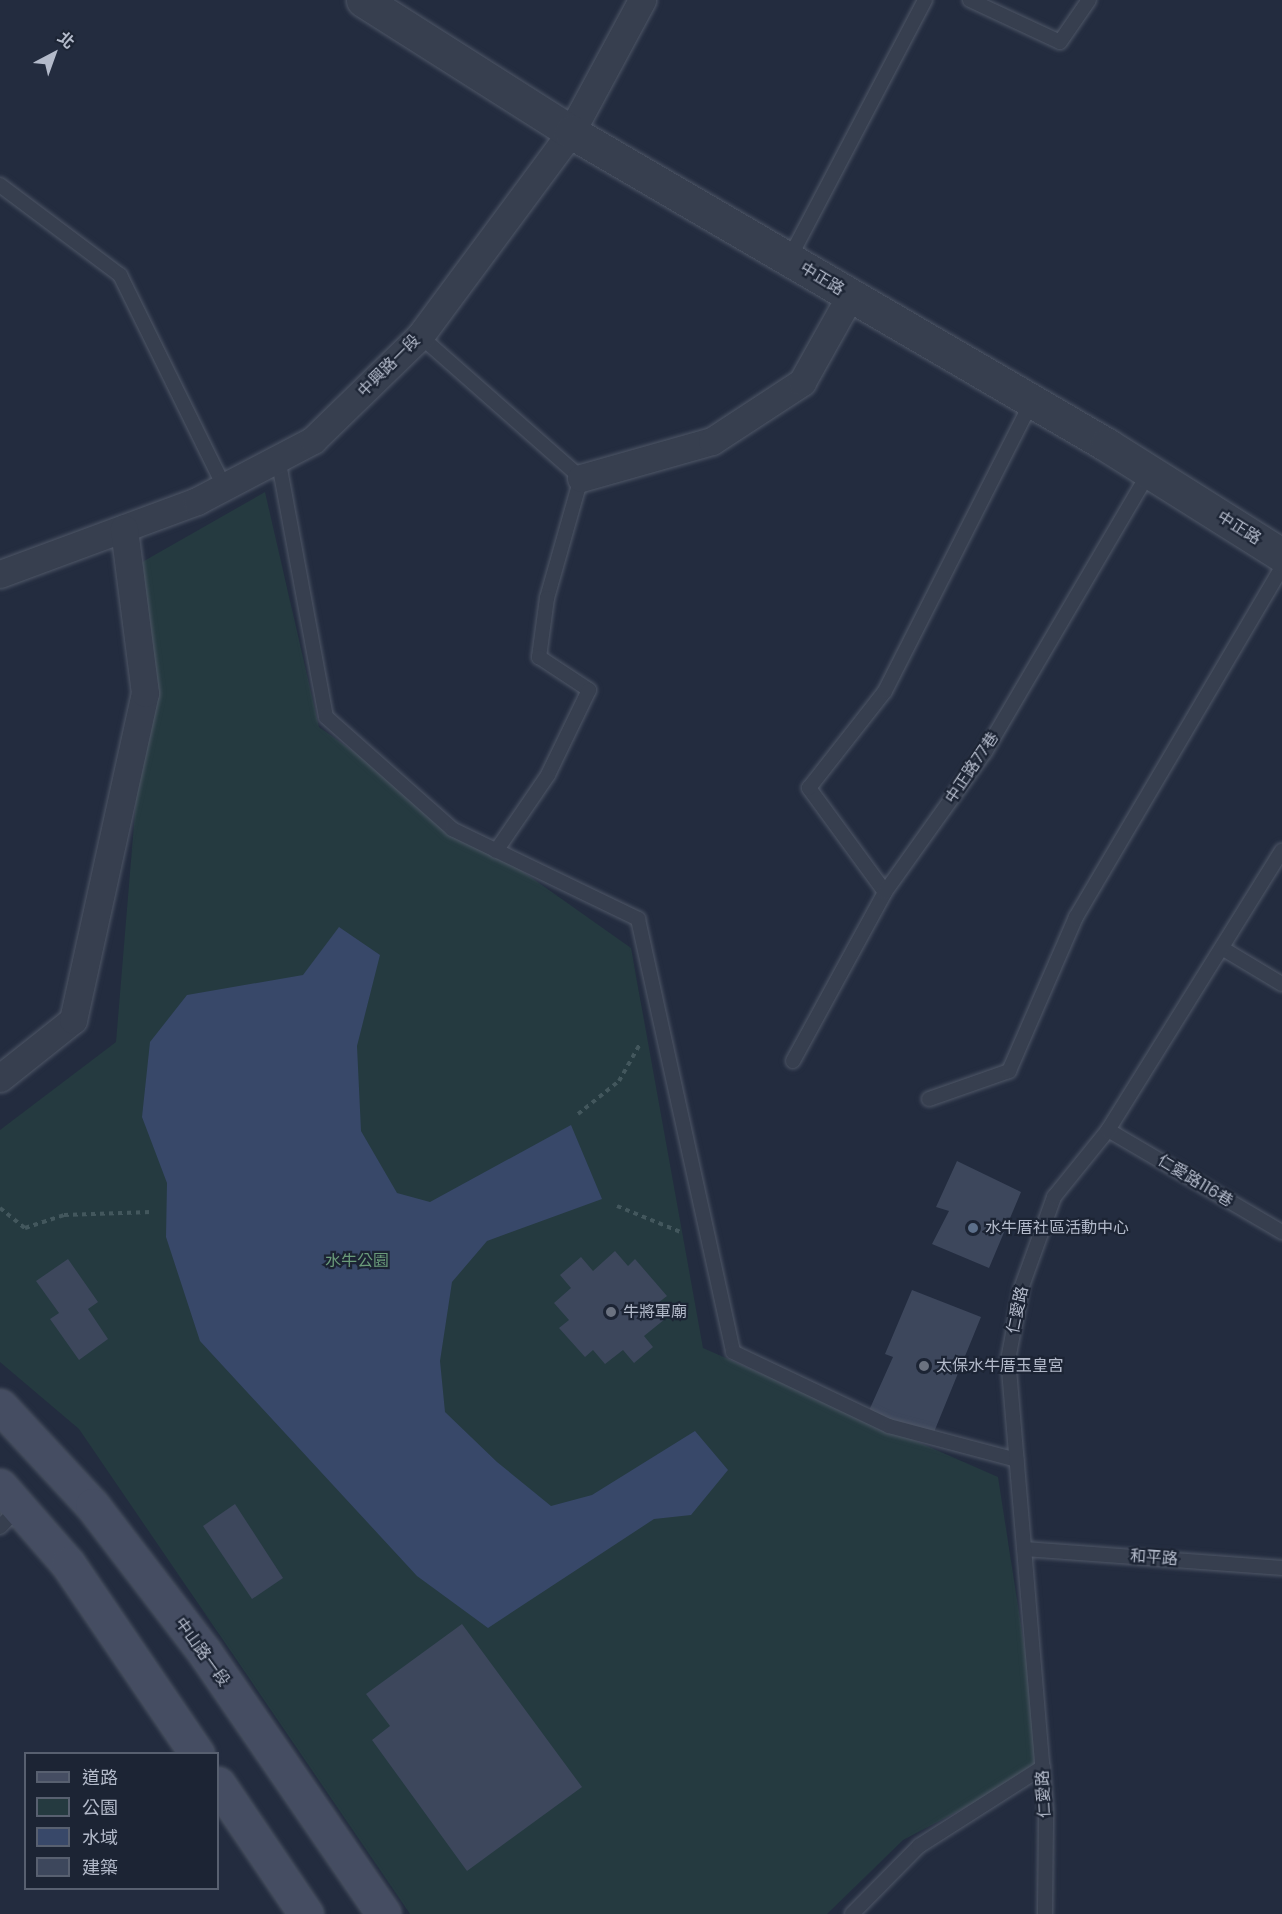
<!DOCTYPE html>
<html>
<head>
<meta charset="utf-8">
<style>
	body { margin:0 }
	#map { position:relative; width:1282px; height:1914px; overflow:hidden; background:#232c3f; font-family:Poppins,"Noto Sans TC",sans-serif }
	div>[style] { position:absolute }
	.green>* { inset:0; background:#253a40 }
	.water>* { inset:0; background:#384869 }
	.building>* { inset:0; background:#3d475c }
	.path>* { height:4px; margin-top:-2px; transform-origin:0; background:repeating-linear-gradient(90deg,#43575d 0 4.5px,transparent 0 9px) }
	.roads { filter:drop-shadow(0 0 2px #4f5767) drop-shadow(0 0 2px #4f5767) }
	.service>* { height:14px; margin:-7px; padding:0 7px; transform-origin:7px; border-radius:7px; background:#373f4f }
	.minor>* { height:27px; margin:-13.5px; padding:0 13.5px; transform-origin:13.5px; border-radius:13.5px; background:#373f4f }
	.tertiary>* { height:33px; margin:-16.5px; padding:0 16.5px; transform-origin:16.5px; border-radius:16.5px; background:#373f4f }
	.secondary>* { height:33px; margin:-16.5px; padding:0 16.5px; transform-origin:16.5px; border-radius:16.5px; background:#454d62 }
	.dots>* { width:16px; height:16px; translate:-50% -50%; box-sizing:border-box; border:3px solid #1c2434; border-radius:50% }
	span { translate:-50% -50%; white-space:nowrap; text-align:center; line-height:1.15; -webkit-text-stroke:4.5px #1c2434; paint-order:stroke }
	.street-label { font-size:16px; color:#b3baca }
	.poi-label { font-size:16px; color:#b3baca }
	.left { translate:0 -50%; text-align:left }
	.park-label { font-size:16px; color:#6a9b7a }
	.legend { position:absolute; left:24px; top:1752px; width:195px; height:138px; box-sizing:border-box; background:#1c2434; border:2px solid #586070; margin:0; padding:8px 10px; list-style:none; font-size:18px; color:#b3baca }
	.legend li { display:flex; align-items:center; gap:12px; height:30px }
	.legend b { width:30px; border:2px solid #586070 }
	.north { position:absolute; left:24px; top:24px; width:60px; height:60px; -webkit-text-stroke:4px #1c2434; paint-order:stroke; rotate:41deg; font-size:16px; font-weight:700; line-height:24px; text-align:center; color:#b3baca }
	.north::after { content:''; display:block; margin:auto; width:21px; height:27px; background:#b3baca; clip-path:polygon(50% 0,100% 100%,50% 72%,0 100%) }
</style>
</head>
<body>
<div id="map">
	<div class="green">
		<div style="clip-path:polygon(265px 492px,319px 727px,631px 948px,703px 1348px,998px 1477px,1043px 1767px,903px 1840px,827px 1914px,410px 1914px,79px 1429px,0 1362px,0 1130px,116px 1042px,146px 679px,123px 573px)"></div>
	</div>
	<div class="water">
		<div style="clip-path:polygon(339px 927px,380px 955px,357px 1046px,361px 1131px,397px 1193px,430px 1202px,571px 1125px,602px 1199px,487px 1241px,452px 1282px,440px 1361px,445px 1412px,497px 1462px,551px 1506px,592px 1495px,695px 1431px,728px 1470px,691px 1515px,654px 1519px,488px 1628px,417px 1576px,200px 1341px,166px 1237px,167px 1183px,142px 1117px,150px 1042px,187px 995px,303px 975px)"></div>
	</div>
	<div class="building">
		<div style="clip-path:polygon(957px 1161px,1021px 1192px,989px 1268px,932px 1244px,949px 1211px,936px 1207px)"></div>
		<div style="clip-path:polygon(615px 1251px,628px 1266px,635px 1259px,667px 1296px,654px 1306px,665px 1319px,644px 1336px,653px 1347px,634px 1363px,623px 1350px,605px 1364px,593px 1350px,585px 1357px,559px 1328px,569px 1320px,554px 1303px,571px 1288px,560px 1275px,581px 1257px,593px 1271px)"></div>
		<div style="clip-path:polygon(68px 1259px,98px 1302px,88px 1309px,108px 1339px,79px 1360px,50px 1319px,59px 1313px,36px 1281px)"></div>
		<div style="clip-path:polygon(912px 1290px,981px 1317px,932px 1437px,867px 1415px,893px 1357px,885px 1354px)"></div>
		<div style="clip-path:polygon(235px 1504px,283px 1578px,252px 1599px,203px 1526px)"></div>
		<div style="clip-path:polygon(462px 1624px,582px 1787px,467px 1871px,372px 1740px,390px 1726px,366px 1694px)"></div>
	</div>
	<div class="path">
		<div style="left:578px;top:1114px;width:53px;rotate:-38.8deg"></div>
		<div style="left:619px;top:1081px;width:43px;rotate:-60.4deg"></div>
		<div style="left:617px;top:1206px;width:71px;rotate:22.2deg"></div>
		<div style="left:0;top:1208px;width:32px;rotate:39deg"></div>
		<div style="left:25px;top:1228px;width:41px;rotate:-18.4deg"></div>
		<div style="left:64px;top:1215px;width:87px;rotate:-2deg"></div>
	</div>
	<div class="roads">
		<div class="service">
			<div style="left:970px;top:0;width:99px;rotate:25deg"></div>
			<div style="left:1060px;top:42px;width:51px;rotate:-55.4deg"></div>
			<div style="left:0;top:185px;width:150px;rotate:36.9deg"></div>
			<div style="left:120px;top:275px;width:235px;rotate:63.8deg"></div>
			<div style="left:789px;top:259px;width:293px;rotate:-62.3deg"></div>
			<div style="left:420px;top:336px;width:215px;rotate:41.4deg"></div>
			<div style="left:581px;top:478px;width:125px;rotate:105.8deg"></div>
			<div style="left:547px;top:598px;width:60px;rotate:97.7deg"></div>
			<div style="left:539px;top:657px;width:60px;rotate:33.4deg"></div>
			<div style="left:589px;top:690px;width:94px;rotate:115.8deg"></div>
			<div style="left:548px;top:775px;width:92px;rotate:124.4deg"></div>
			<div style="left:278px;top:458px;width:263px;rotate:79.5deg"></div>
			<div style="left:326px;top:717px;width:169px;rotate:41.6deg"></div>
			<div style="left:452px;top:829px;width:207px;rotate:25.8deg"></div>
			<div style="left:638px;top:919px;width:443px;rotate:77.6deg"></div>
			<div style="left:733px;top:1352px;width:173px;rotate:25.4deg"></div>
			<div style="left:889px;top:1426px;width:132px;rotate:14.9deg"></div>
			<div style="left:885px;top:892px;width:129px;rotate:-126.2deg"></div>
			<div style="left:809px;top:788px;width:123px;rotate:-51.9deg"></div>
			<div style="left:885px;top:691px;width:325px;rotate:-63.1deg"></div>
			<div style="left:1222px;top:948px;width:70px;rotate:31deg"></div>
			<div style="left:793px;top:1061px;width:192px;rotate:-61.4deg"></div>
			<div style="left:885px;top:892px;width:172px;rotate:-54.5deg"></div>
			<div style="left:985px;top:752px;width:324px;rotate:-59.6deg"></div>
			<div style="left:929px;top:1099px;width:85px;rotate:-19.3deg"></div>
			<div style="left:1009px;top:1071px;width:168px;rotate:-66.5deg"></div>
			<div style="left:1076px;top:917px;width:406px;rotate:-59.5deg"></div>
			<div style="left:1108px;top:1130px;width:202px;rotate:30.4deg"></div>
			<div style="left:0;top:1527px;width:28px;rotate:-46deg"></div>
			<div style="left:1025px;top:1549px;width:258px;rotate:4.2deg"></div>
			<div style="left:852px;top:1914px;width:95px;rotate:-45.4deg"></div>
			<div style="left:919px;top:1846px;width:147px;rotate:-32.5deg"></div>
			<div style="left:1045px;top:1914px;width:104px;rotate:-89.4deg"></div>
			<div style="left:1046px;top:1810px;width:452px;rotate:-94.8deg"></div>
			<div style="left:1008px;top:1360px;width:75px;rotate:-79.3deg"></div>
			<div style="left:1022px;top:1286px;width:95px;rotate:-70.2deg"></div>
			<div style="left:1054px;top:1197px;width:86px;rotate:-51.1deg"></div>
			<div style="left:1108px;top:1130px;width:329px;rotate:-58.1deg"></div>
		</div>
		<div class="minor">
			<div style="left:581px;top:478px;width:136px;rotate:-15.8deg"></div>
			<div style="left:712px;top:441px;width:108px;rotate:-33.2deg"></div>
			<div style="left:802px;top:382px;width:98px;rotate:-60.8deg"></div>
			<div style="left:0;top:574px;width:210px;rotate:-20.3deg"></div>
			<div style="left:197px;top:501px;width:131px;rotate:-27.7deg"></div>
			<div style="left:313px;top:440px;width:149px;rotate:-44.2deg"></div>
			<div style="left:420px;top:336px;width:254px;rotate:-53.5deg"></div>
			<div style="left:571px;top:132px;width:150px;rotate:-61.7deg"></div>
			<div style="left:0;top:1078px;width:93px;rotate:-38.5deg"></div>
			<div style="left:73px;top:1020px;width:335px;rotate:-77.6deg"></div>
			<div style="left:145px;top:693px;width:166px;rotate:-97.3deg"></div>
		</div>
		<div class="tertiary">
			<div style="left:363px;top:0;width:246px;rotate:32.4deg"></div>
			<div style="left:571px;top:132px;width:621px;rotate:30.28deg"></div>
			<div style="left:1107px;top:445px;width:207px;rotate:32.2deg"></div>
		</div>
		<div class="secondary">
			<div style="left:0;top:1406px;width:135px;rotate:47.1deg"></div>
			<div style="left:92px;top:1505px;width:186px;rotate:52.6deg"></div>
			<div style="left:205px;top:1653px;width:316px;rotate:55.6deg"></div>
			<div style="left:0;top:1486px;width:103px;rotate:48.9deg"></div>
			<div style="left:68px;top:1564px;width:230px;rotate:55.8deg"></div>
			<div style="left:218px;top:1784px;width:157px;rotate:55.9deg"></div>
		</div>
	</div>
	<div class="dots">
		<div style="left:973px;top:1228px;background:#5c6f8a"></div>
		<div style="left:611px;top:1312px;background:#6b7280"></div>
		<div style="left:924px;top:1366px;background:#6b7280"></div>
	</div>
	<div class="street-label">
		<span style="left:822px;top:279px;rotate:31deg">中正路</span>
		<span style="left:389px;top:366px;rotate:-45deg">中興路一段</span>
		<span style="left:1239px;top:528px;rotate:32deg">中正路</span>
		<span style="left:972px;top:768px;rotate:-56deg">中正路77巷</span>
		<span style="left:1195px;top:1181px;rotate:31deg">仁愛路116巷</span>
		<span style="left:1018px;top:1310px;rotate:-78deg">仁愛路</span>
		<span style="left:1154px;top:1558px;rotate:4deg">和平路</span>
		<span style="left:202px;top:1652px;rotate:54deg">中山路一段</span>
		<span style="left:1044px;top:1794px;rotate:-93deg">仁愛路</span>
	</div>
	<div class="poi-label">
		<span class="left" style="left:985px;top:1228px">水牛厝社區活動中心</span>
		<span class="left" style="left:623px;top:1312px">牛將軍廟</span>
		<span class="left" style="left:936px;top:1366px">太保水牛厝玉皇宮</span>
	</div>
	<div class="park-label">
		<span style="left:357px;top:1261px">水牛公園</span>
	</div>
	<ul class="legend">
	<li><b style="height:8px;background:#454d62"></b>道路</li>
	<li><b style="height:16px;background:#253a40"></b>公園</li>
	<li><b style="height:16px;background:#384869"></b>水域</li>
	<li><b style="height:16px;background:#3d475c"></b>建築</li>
	</ul>
	<div class="north">北</div>
</div>
</body>
</html>
